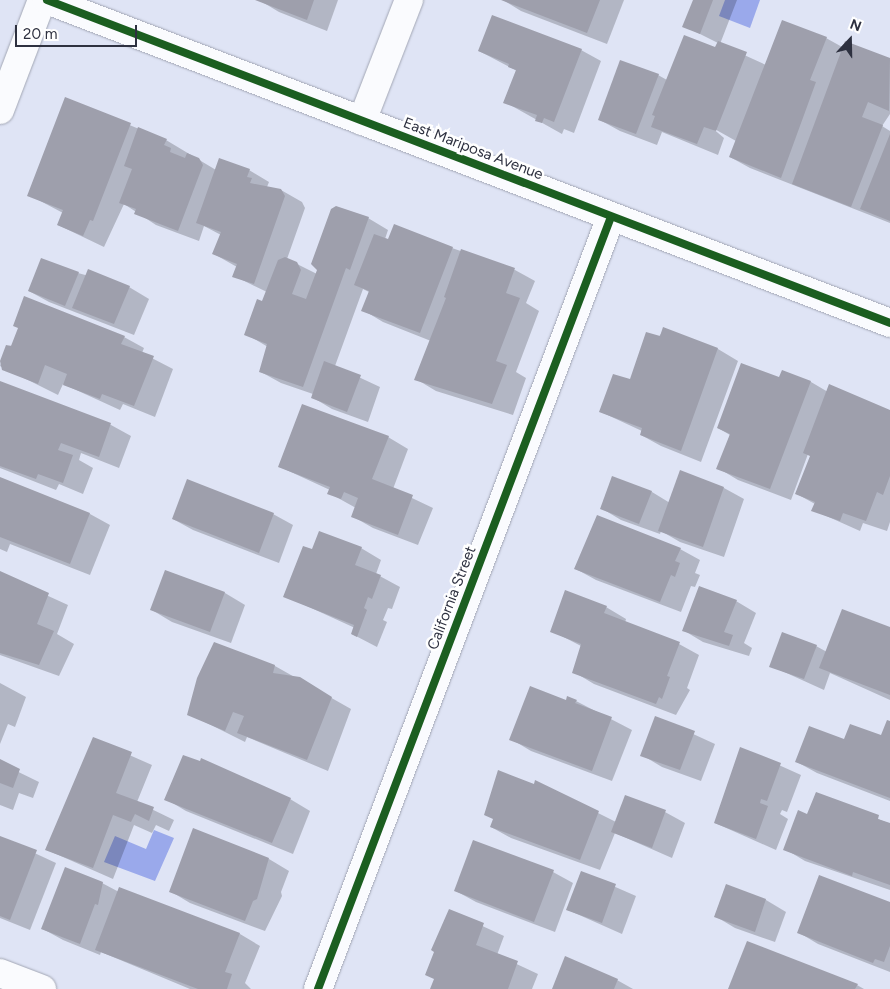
<!DOCTYPE html>
<html>
<head>
<meta charset="utf-8">
<style>
	body { margin:0 }
	#map { position:relative; width:890px; height:989px; overflow:hidden; background:#dfe4f5; font-family:Figtree,sans-serif }
	div>[style] { position:absolute }
	.water>* { inset:0; background:#9aa9eb }
	.shadow>* { inset:0; background:#0003 }
	.building>* { inset:0; background:#9e9fac }
	.roads { filter:drop-shadow(0 0 1px #a2a6b4) drop-shadow(0 0 1px #a2a6b4) }
	.street>* { height:28px; margin:-14px; padding:0 14px; transform-origin:14px; border-radius:14px; background:#fafbfe }
	.secondary>* { height:28px; margin:-14px; padding:0 14px; transform-origin:14px; border-radius:14px; background:#fafbfe }
	.cycleway>* { height:8px; margin:-4px; padding:0 4px; transform-origin:4px; border-radius:4px; background:#1b5e20 }
	span { translate:-50% -50%; white-space:nowrap; text-align:center; line-height:1.15; -webkit-text-stroke:5px #fff; paint-order:stroke }
	.street-label { font-size:15px; color:#2e3140 }
	.north { position:absolute; left:825px; top:15px; width:50px; height:50px; -webkit-text-stroke:4px #fff; paint-order:stroke; rotate:21deg; font-size:14px; font-weight:700; line-height:20px; text-align:center; color:#2e3140 }
	.north::after { content:''; display:block; margin:auto; width:18px; height:22px; background:#2e3140; clip-path:polygon(50% 0,100% 100%,50% 72%,0 100%) }
	.scale { position:absolute; left:15px; top:25px; width:122px; height:22px; box-sizing:border-box; border:2px solid #2e3140; border-top:0; padding-left:6px; font-size:15px; line-height:18px; white-space:nowrap; color:#2e3140; -webkit-text-stroke:4px #fff; paint-order:stroke }
</style>
</head>
<body>
<div id="map">
	<div class="water">
		<div style="clip-path:polygon(725px 0,760px 0,750px 28px,719px 16px)"></div>
		<div style="clip-path:polygon(154px 830px,174px 838px,155px 881px,104px 862px,115px 836px,146px 849px)"></div>
	</div>
	<div class="shadow">
		<div style="clip-path:polygon(259px 0,338px 0,327px 31px,279px 12px)"></div>
		<div style="clip-path:polygon(503px 0,624px 0,607px 44px,521px 11px)"></div>
		<div style="clip-path:polygon(694px 0,737px 0,720px 44px,766px 65px,826px 38px,844px 48px,846px 42px,890px 59px,890px 114px,882px 126px,890px 131px,890px 223px,750px 168px,730px 157px,736px 141px,711px 127px,724px 138px,718px 155px,662px 132px,657px 145px,620px 131px,600px 120px,658px 75px,667px 80px,716px 48px,718px 43px,684px 26px)"></div>
		<div style="clip-path:polygon(581px 50px,601px 61px,574px 133px,564px 129px,562px 134px,505px 102px,517px 71px,479px 51px)"></div>
		<div style="clip-path:polygon(66px 99px,166px 140px,216px 170px,249px 170px,269px 182px,267px 187px,281px 190px,302px 202px,305px 208px,287px 259px,317px 274px,368px 218px,388px 230px,385px 239px,452px 248px,515px 270px,535px 281px,526px 303px,539px 311px,516px 372px,526px 378px,513px 415px,436px 391px,416px 379px,431px 341px,383px 322px,363px 310px,369px 292px,363px 289px,335px 366px,380px 387px,368px 422px,332px 409px,312px 397px,313px 394px,281px 383px,261px 372px,268px 347px,246px 334px,267px 292px,234px 276px,237px 267px,214px 254px,221px 235px,204px 226px,199px 241px,156px 225px,124px 204px,104px 247px,58px 225px,63px 213px,29px 195px)"></div>
		<div style="clip-path:polygon(78px 273px,129px 287px,149px 299px,134px 335px,49px 302px,29px 291px)"></div>
		<div style="clip-path:polygon(664px 329px,718px 349px,738px 361px,701px 462px,661px 446px,641px 435px,642px 431px,601px 412px,630px 381px)"></div>
		<div style="clip-path:polygon(124px 337px,144px 348px,142px 353px,173px 369px,155px 417px,123px 404px,120px 410px,63px 384px,58px 395px,0 366px,7px 346px)"></div>
		<div style="clip-path:polygon(780px 379px,811px 382px,828px 392px,890px 411px,890px 522px,887px 531px,863px 523px,860px 531px,813px 510px,815px 504px,797px 494px,811px 456px,808px 454px,791px 500px,738px 480px,718px 468px,730px 435px,718px 428px)"></div>
		<div style="clip-path:polygon(0 383px,111px 425px,131px 436px,119px 468px,81px 453px,79px 460px,93px 468px,83px 494px,59px 484px,56px 490px,0 468px)"></div>
		<div style="clip-path:polygon(388px 437px,408px 449px,393px 489px,433px 508px,418px 545px,373px 528px,352px 516px,356px 508px,329px 493px,330px 490px,280px 467px)"></div>
		<div style="clip-path:polygon(681px 472px,724px 488px,744px 499px,724px 557px,680px 542px,661px 531px,660px 534px,621px 520px,601px 508px,652px 492px,670px 503px)"></div>
		<div style="clip-path:polygon(0 478px,90px 514px,110px 525px,90px 575px,10px 544px,7px 552px,0 549px)"></div>
		<div style="clip-path:polygon(273px 514px,293px 525px,279px 563px,193px 530px,173px 519px)"></div>
		<div style="clip-path:polygon(361px 548px,381px 560px,376px 574px,400px 587px,392px 609px,388px 608px,383px 620px,387px 622px,377px 647px,352px 634px,355px 628px,285px 596px,313px 551px)"></div>
		<div style="clip-path:polygon(680px 549px,700px 560px,695px 573px,700px 575px,695px 587px,691px 586px,681px 612px,596px 580px,576px 569px)"></div>
		<div style="clip-path:polygon(166px 571px,225px 593px,245px 605px,231px 643px,172px 622px,152px 610px)"></div>
		<div style="clip-path:polygon(0 574px,68px 605px,57px 634px,74px 644px,59px 676px,0 655px)"></div>
		<div style="clip-path:polygon(736px 601px,756px 613px,744px 643px,752px 648px,749px 656px,703px 642px,683px 630px)"></div>
		<div style="clip-path:polygon(606px 607px,626px 619px,625px 623px,679px 644px,699px 655px,687px 688px,690px 690px,676px 715px,594px 684px,574px 672px,581px 646px,552px 631px)"></div>
		<div style="clip-path:polygon(890px 628px,890px 700px,830px 673px,824px 690px,771px 666px,816px 646px,827px 652px)"></div>
		<div style="clip-path:polygon(215px 644px,275px 666px,351px 709px,328px 771px,247px 737px,245px 742px,189px 714px)"></div>
		<div style="clip-path:polygon(0 683px,26px 697px,15px 727px,8px 724px,0 744px)"></div>
		<div style="clip-path:polygon(567px 701px,576px 701px,632px 730px,612px 781px,531px 751px,511px 739px)"></div>
		<div style="clip-path:polygon(656px 717px,715px 744px,701px 781px,662px 767px,642px 755px)"></div>
		<div style="clip-path:polygon(890px 722px,890px 801px,817px 773px,797px 762px,845px 741px,882px 736px)"></div>
		<div style="clip-path:polygon(93px 739px,152px 765px,137px 802px,174px 820px,169px 831px,156px 825px,152px 833px,134px 825px,113px 879px,47px 850px)"></div>
		<div style="clip-path:polygon(741px 748px,801px 775px,787px 812px,782px 810px,780px 814px,788px 819px,776px 850px,715px 823px)"></div>
		<div style="clip-path:polygon(0 763px,39px 782px,33px 798px,19px 793px,13px 810px,0 805px)"></div>
		<div style="clip-path:polygon(536px 782px,616px 822px,665px 812px,685px 823px,672px 858px,615px 833px,600px 870px,511px 838px,491px 827px)"></div>
		<div style="clip-path:polygon(816px 793px,890px 824px,890px 890px,805px 861px,785px 849px,808px 816px)"></div>
		<div style="clip-path:polygon(166px 799px,290px 799px,310px 811px,293px 854px,186px 811px)"></div>
		<div style="clip-path:polygon(0 837px,56px 863px,30px 930px,0 918px)"></div>
		<div style="clip-path:polygon(269px 859px,289px 871px,281px 892px,282px 896px,265px 931px,190px 903px,170px 891px)"></div>
		<div style="clip-path:polygon(553px 872px,573px 883px,555px 932px,476px 902px,456px 891px)"></div>
		<div style="clip-path:polygon(581px 872px,636px 896px,622px 934px,568px 910px)"></div>
		<div style="clip-path:polygon(102px 883px,119px 892px,120px 889px,240px 934px,260px 946px,245px 983px,251px 989px,190px 989px,101px 952px,100px 955px,63px 940px,43px 929px)"></div>
		<div style="clip-path:polygon(726px 886px,766px 900px,786px 912px,775px 942px,735px 928px,715px 916px)"></div>
		<div style="clip-path:polygon(890px 904px,890px 972px,818px 944px,798px 932px)"></div>
		<div style="clip-path:polygon(450px 911px,504px 936px,497px 955px,538px 974px,532px 989px,433px 989px)"></div>
		<div style="clip-path:polygon(617px 980px,633px 989px,554px 989px)"></div>
		<div style="clip-path:polygon(857px 985px,864px 989px,730px 989px)"></div>
	</div>
	<div class="building">
		<div style="clip-path:polygon(255px 0,314px 0,307px 20px)"></div>
		<div style="clip-path:polygon(501px 0,600px 0,587px 33px)"></div>
		<div style="clip-path:polygon(693px 0,713px 0,700px 34px,682px 27px)"></div>
		<div style="clip-path:polygon(492px 15px,582px 49px,554px 122px,544px 118px,542px 123px,535px 121px,537px 115px,503px 103px,516px 70px,508px 67px,509px 64px,478px 51px)"></div>
		<div style="clip-path:polygon(782px 20px,827px 37px,810px 80px,816px 82px,781px 178px,729px 157px)"></div>
		<div style="clip-path:polygon(684px 35px,715px 47px,718px 41px,747px 52px,716px 131px,704px 127px,697px 144px,651px 127px,655px 116px,652px 115px)"></div>
		<div style="clip-path:polygon(845px 41px,890px 58px,889px 111px,868px 102px,862px 117px,883px 125px,851px 207px,792px 184px)"></div>
		<div style="clip-path:polygon(620px 60px,659px 74px,636px 134px,598px 120px)"></div>
		<div style="clip-path:polygon(65px 97px,131px 123px,93px 221px,90px 220px,83px 236px,57px 225px,63px 210px,27px 196px)"></div>
		<div style="clip-path:polygon(138px 127px,167px 139px,164px 145px,171px 148px,170px 152px,185px 158px,187px 153px,199px 158px,203px 165px,178px 231px,134px 214px,136px 209px,119px 203px,132px 169px,124px 166px)"></div>
		<div style="clip-path:polygon(890px 134px,890px 221px,860px 209px)"></div>
		<div style="clip-path:polygon(219px 158px,250px 169px,247px 177px,252px 178px,250px 183px,281px 189px,285px 196px,254px 284px,232px 277px,237px 264px,212px 254px,221px 232px,196px 223px)"></div>
		<div style="clip-path:polygon(336px 206px,369px 217px,350px 270px,346px 268px,303px 387px,259px 372px,267px 344px,244px 335px,257px 299px,262px 301px,278px 260px,285px 257px,297px 262px,301px 270px,292px 294px,306px 299px,317px 270px,311px 264px,331px 209px)"></div>
		<div style="clip-path:polygon(394px 224px,453px 247px,420px 333px,361px 311px,369px 291px,354px 285px,374px 234px,388px 239px)"></div>
		<div style="clip-path:polygon(461px 249px,515px 268px,506px 293px,520px 298px,496px 361px,507px 365px,492px 404px,414px 380px,446px 298px,444px 297px)"></div>
		<div style="clip-path:polygon(41px 258px,79px 272px,65px 306px,28px 291px)"></div>
		<div style="clip-path:polygon(88px 269px,130px 286px,114px 324px,72px 308px)"></div>
		<div style="clip-path:polygon(24px 296px,125px 336px,121px 344px,154px 356px,134px 406px,102px 394px,100px 399px,63px 385px,67px 374px,45px 365px,38px 384px,2px 370px,0 361px,6px 345px,11px 346px,18px 328px,13px 326px)"></div>
		<div style="clip-path:polygon(663px 327px,718px 348px,681px 451px,640px 435px,642px 428px,599px 412px,613px 374px,630px 379px,646px 332px,660px 336px)"></div>
		<div style="clip-path:polygon(324px 361px,361px 375px,347px 412px,311px 398px)"></div>
		<div style="clip-path:polygon(741px 363px,779px 377px,782px 370px,811px 381px,770px 489px,716px 469px,730px 434px,717px 428px)"></div>
		<div style="clip-path:polygon(0 381px,111px 423px,99px 457px,61px 443px,58px 450px,73px 455px,63px 483px,38px 474px,36px 479px,0 466px)"></div>
		<div style="clip-path:polygon(829px 384px,890px 410px,890px 476px,883px 495px,877px 492px,866px 521px,843px 513px,840px 521px,811px 511px,815px 502px,795px 494px,810px 456px,803px 453px)"></div>
		<div style="clip-path:polygon(302px 404px,389px 436px,372px 479px,413px 495px,398px 535px,351px 517px,358px 498px,344px 492px,341px 499px,327px 494px,330px 487px,278px 467px)"></div>
		<div style="clip-path:polygon(680px 470px,724px 487px,703px 547px,658px 531px)"></div>
		<div style="clip-path:polygon(612px 476px,652px 491px,639px 524px,600px 509px)"></div>
		<div style="clip-path:polygon(0 477px,90px 513px,70px 564px,0 537px)"></div>
		<div style="clip-path:polygon(187px 479px,274px 513px,259px 553px,172px 519px)"></div>
		<div style="clip-path:polygon(597px 515px,681px 548px,675px 561px,680px 563px,675px 577px,671px 575px,660px 602px,574px 569px)"></div>
		<div style="clip-path:polygon(319px 531px,362px 547px,355px 565px,381px 575px,372px 599px,368px 597px,364px 608px,367px 610px,357px 637px,351px 634px,354px 625px,283px 597px,303px 546px,312px 549px)"></div>
		<div style="clip-path:polygon(165px 570px,225px 592px,210px 632px,150px 610px)"></div>
		<div style="clip-path:polygon(0 571px,49px 593px,37px 624px,54px 631px,39px 665px,0 653px)"></div>
		<div style="clip-path:polygon(699px 586px,737px 600px,724px 632px,733px 635px,729px 646px,682px 631px)"></div>
		<div style="clip-path:polygon(565px 590px,607px 606px,604px 613px,680px 642px,667px 676px,670px 677px,662px 699px,659px 697px,656px 704px,572px 673px,581px 644px,550px 632px)"></div>
		<div style="clip-path:polygon(842px 609px,890px 627px,890px 695px,819px 668px)"></div>
		<div style="clip-path:polygon(782px 632px,817px 645px,804px 679px,769px 667px)"></div>
		<div style="clip-path:polygon(214px 642px,275px 665px,273px 673px,300px 677px,332px 697px,307px 760px,237px 733px,244px 716px,233px 712px,225px 731px,187px 715px,197px 678px)"></div>
		<div style="clip-path:polygon(530px 686px,566px 700px,567px 696px,577px 700px,575px 703px,612px 717px,592px 771px,509px 740px)"></div>
		<div style="clip-path:polygon(655px 716px,695px 731px,680px 770px,640px 756px)"></div>
		<div style="clip-path:polygon(887px 720px,890px 721px,890px 798px,795px 762px,809px 726px,844px 739px,850px 724px,881px 735px)"></div>
		<div style="clip-path:polygon(93px 737px,132px 752px,116px 793px,154px 807px,149px 821px,135px 814px,131px 822px,113px 815px,93px 868px,45px 850px)"></div>
		<div style="clip-path:polygon(740px 747px,781px 763px,767px 801px,761px 799px,760px 803px,768px 806px,756px 839px,714px 823px)"></div>
		<div style="clip-path:polygon(183px 755px,200px 761px,201px 758px,291px 798px,272px 843px,164px 800px)"></div>
		<div style="clip-path:polygon(0 759px,20px 769px,13px 788px,0 783px)"></div>
		<div style="clip-path:polygon(498px 770px,534px 784px,535px 780px,599px 811px,580px 860px,490px 827px,493px 819px,484px 815px)"></div>
		<div style="clip-path:polygon(816px 792px,879px 815px,878px 819px,890px 823px,890px 885px,853px 872px,852px 876px,783px 850px,798px 810px,807px 814px)"></div>
		<div style="clip-path:polygon(625px 795px,666px 810px,652px 848px,611px 832px)"></div>
		<div style="clip-path:polygon(193px 828px,269px 858px,257px 899px,253px 901px,245px 921px,169px 892px)"></div>
		<div style="clip-path:polygon(0 836px,37px 850px,10px 920px,0 916px)"></div>
		<div style="clip-path:polygon(473px 840px,554px 870px,534px 922px,454px 891px)"></div>
		<div style="clip-path:polygon(65px 867px,103px 882px,98px 905px,95px 904px,80px 944px,41px 929px)"></div>
		<div style="clip-path:polygon(581px 871px,616px 884px,602px 923px,566px 910px)"></div>
		<div style="clip-path:polygon(819px 875px,890px 902px,890px 946px,884px 962px,875px 959px,873px 963px,797px 933px)"></div>
		<div style="clip-path:polygon(726px 884px,766px 899px,755px 932px,714px 917px)"></div>
		<div style="clip-path:polygon(119px 887px,240px 933px,225px 972px,232px 974px,227px 989px,198px 989px,95px 950px)"></div>
		<div style="clip-path:polygon(449px 909px,484px 923px,476px 945px,518px 961px,508px 989px,430px 989px,434px 979px,425px 975px,434px 952px,431px 950px)"></div>
		<div style="clip-path:polygon(747px 941px,858px 984px,855px 989px,728px 989px)"></div>
		<div style="clip-path:polygon(565px 956px,618px 979px,614px 989px,552px 989px)"></div>
	</div>
	<div class="roads">
		<div class="street">
			<div style="left:0;top:110px;width:118px;rotate:-69.1deg"></div>
			<div style="left:362px;top:121px;width:130px;rotate:-68.8deg"></div>
			<div style="left:0;top:973px;width:45px;rotate:20.9deg"></div>
			<div style="left:318px;top:989px;width:826px;rotate:-69.22deg"></div>
		</div>
		<div class="secondary">
			<div style="left:47px;top:0;width:903px;rotate:20.96deg"></div>
		</div>
	</div>
	<div class="cycleway">
		<div style="left:47px;top:0;width:903px;rotate:20.96deg"></div>
		<div style="left:318px;top:989px;width:826px;rotate:-69.22deg"></div>
	</div>
	<div class="street-label">
		<span style="left:473px;top:149px;rotate:21deg">East Mariposa Avenue</span>
		<span style="left:452px;top:598px;rotate:-69deg">California Street</span>
	</div>
	<div class="north">N</div>
	<div class="scale">20 m</div>
</div>
</body>
</html>
